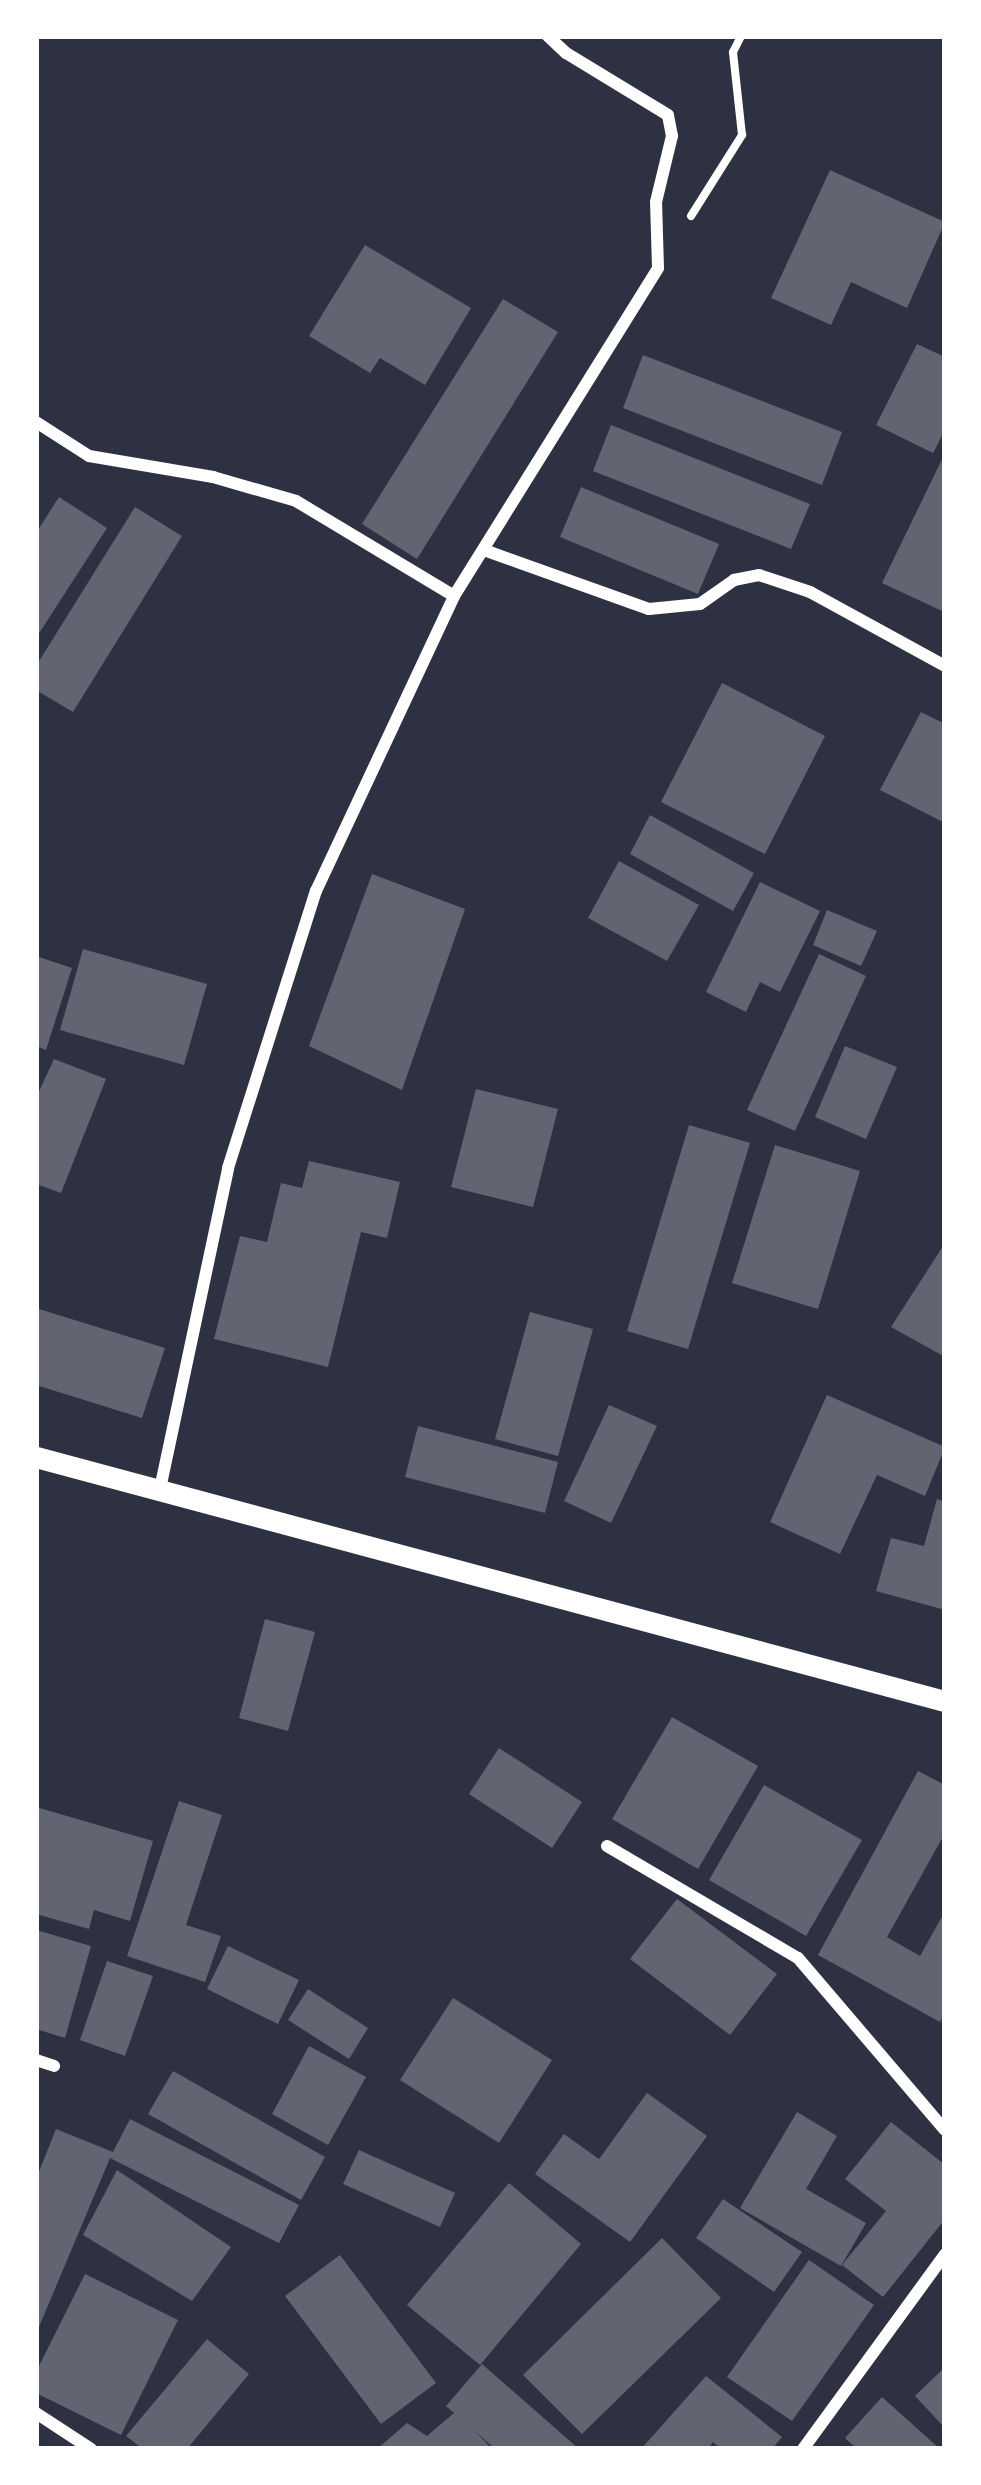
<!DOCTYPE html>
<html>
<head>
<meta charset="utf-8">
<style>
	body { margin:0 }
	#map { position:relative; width:981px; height:2485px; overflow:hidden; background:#2d3142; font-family:Poppins,sans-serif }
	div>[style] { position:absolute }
	.building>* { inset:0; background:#626471 }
	.path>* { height:8px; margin:-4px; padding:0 4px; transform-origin:4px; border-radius:4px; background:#fff }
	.minor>* { height:12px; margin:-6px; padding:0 6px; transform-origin:6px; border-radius:6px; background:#fff }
	.tertiary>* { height:21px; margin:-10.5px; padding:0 10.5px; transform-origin:10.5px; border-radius:10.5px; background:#fff }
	span { translate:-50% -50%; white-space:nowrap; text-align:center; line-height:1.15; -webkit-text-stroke:9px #fff; paint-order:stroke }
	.frame { position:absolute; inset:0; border:39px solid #fff; pointer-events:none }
</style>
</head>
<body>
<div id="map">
	<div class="building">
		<div style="clip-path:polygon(830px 170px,945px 222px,907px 308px,851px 282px,831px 325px,771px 298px)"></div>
		<div style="clip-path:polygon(365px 245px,471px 308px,425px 385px,380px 358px,370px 373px,309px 336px)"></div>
		<div style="clip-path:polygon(503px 299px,558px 332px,417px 559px,362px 524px)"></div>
		<div style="clip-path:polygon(917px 344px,945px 357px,945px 430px,933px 453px,876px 425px)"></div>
		<div style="clip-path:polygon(643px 355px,842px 432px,822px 485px,623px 408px)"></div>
		<div style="clip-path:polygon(611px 425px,810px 504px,791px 549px,593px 471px)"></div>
		<div style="clip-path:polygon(945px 453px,945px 606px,942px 611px,882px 583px)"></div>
		<div style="clip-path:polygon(581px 487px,719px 544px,698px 594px,560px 537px)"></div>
		<div style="clip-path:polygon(59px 497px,107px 528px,36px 638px,36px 533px)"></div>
		<div style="clip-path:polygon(135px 507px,182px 536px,73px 712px,36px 690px,36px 666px)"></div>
		<div style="clip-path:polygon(722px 683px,825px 736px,765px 854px,661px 802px)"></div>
		<div style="clip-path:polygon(921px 712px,945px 724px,945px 823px,880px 790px)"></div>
		<div style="clip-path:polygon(650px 815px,754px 873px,733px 911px,630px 854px)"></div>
		<div style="clip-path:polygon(619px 861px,699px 905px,667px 961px,588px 918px)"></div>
		<div style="clip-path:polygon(372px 874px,465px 909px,402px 1090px,309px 1046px)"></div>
		<div style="clip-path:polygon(760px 882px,820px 911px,780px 992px,760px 982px,746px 1012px,706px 992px)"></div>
		<div style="clip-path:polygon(827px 910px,877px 931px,861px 966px,813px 945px)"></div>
		<div style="clip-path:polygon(83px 949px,207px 984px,184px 1065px,60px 1030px)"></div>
		<div style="clip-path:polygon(819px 954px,866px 976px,795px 1131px,747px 1110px)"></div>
		<div style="clip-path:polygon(36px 956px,72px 968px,46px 1050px,36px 1046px)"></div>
		<div style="clip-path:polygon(845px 1046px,897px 1067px,866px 1139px,815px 1117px)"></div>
		<div style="clip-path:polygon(54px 1059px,106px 1079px,61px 1193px,36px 1184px,36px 1098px)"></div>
		<div style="clip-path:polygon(476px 1089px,558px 1109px,533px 1207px,451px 1187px)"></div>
		<div style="clip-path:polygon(689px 1125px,750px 1143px,688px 1349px,627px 1331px)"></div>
		<div style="clip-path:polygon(775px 1145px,860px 1171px,818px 1309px,732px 1283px)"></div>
		<div style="clip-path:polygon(309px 1161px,400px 1182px,387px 1238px,361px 1232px,328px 1367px,214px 1339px,240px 1236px,267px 1242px,281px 1183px,302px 1188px)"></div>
		<div style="clip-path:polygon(945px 1243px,945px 1357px,891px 1327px)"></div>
		<div style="clip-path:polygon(39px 1309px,165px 1348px,142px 1418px,36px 1385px)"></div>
		<div style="clip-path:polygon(530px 1312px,593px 1329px,558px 1456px,495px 1439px)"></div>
		<div style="clip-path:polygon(827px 1395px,945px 1447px,925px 1496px,877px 1475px,840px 1554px,770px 1522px)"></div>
		<div style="clip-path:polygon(609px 1405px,657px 1426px,611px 1523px,564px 1501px)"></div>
		<div style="clip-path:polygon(418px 1426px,558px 1462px,545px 1513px,405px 1477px)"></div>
		<div style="clip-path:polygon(937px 1499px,945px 1502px,945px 1610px,876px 1591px,891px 1538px,924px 1546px)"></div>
		<div style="clip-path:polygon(265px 1619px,315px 1632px,288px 1731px,239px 1718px)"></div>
		<div style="clip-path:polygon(672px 1717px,758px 1766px,698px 1869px,612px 1819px)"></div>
		<div style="clip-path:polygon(499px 1748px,582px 1802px,552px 1848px,469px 1794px)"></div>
		<div style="clip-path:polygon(918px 1771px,945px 1785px,945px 1833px,887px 1937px,920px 1956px,945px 1911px,945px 2013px,940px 2022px,818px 1955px)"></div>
		<div style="clip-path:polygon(764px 1785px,862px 1840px,806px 1936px,709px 1880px)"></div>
		<div style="clip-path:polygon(179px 1801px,222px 1815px,186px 1925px,221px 1936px,205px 1982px,127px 1956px)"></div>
		<div style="clip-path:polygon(36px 1807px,153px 1841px,130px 1921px,94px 1910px,89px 1929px,36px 1914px)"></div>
		<div style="clip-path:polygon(677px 1899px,777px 1974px,730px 2035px,630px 1959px)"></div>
		<div style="clip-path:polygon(36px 1930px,91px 1946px,65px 2038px,36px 2029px)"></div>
		<div style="clip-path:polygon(228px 1946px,299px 1980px,278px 2024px,207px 1989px)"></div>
		<div style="clip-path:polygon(107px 1961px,153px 1976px,125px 2056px,80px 2040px)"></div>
		<div style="clip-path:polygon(308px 1989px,368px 2028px,349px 2059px,288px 2020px)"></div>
		<div style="clip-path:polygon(453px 1998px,552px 2060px,499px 2143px,400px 2080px)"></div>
		<div style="clip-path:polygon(309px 2046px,366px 2077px,328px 2145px,272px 2114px)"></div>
		<div style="clip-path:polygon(173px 2071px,325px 2157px,301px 2200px,148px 2114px)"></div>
		<div style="clip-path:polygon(647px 2093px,707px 2136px,630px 2242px,535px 2174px,564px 2134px,599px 2159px)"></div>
		<div style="clip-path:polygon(797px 2112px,837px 2136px,806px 2189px,866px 2223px,841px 2266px,740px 2208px)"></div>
		<div style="clip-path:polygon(130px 2119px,299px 2205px,279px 2243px,110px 2158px,36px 2334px,36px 2179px,56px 2129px,113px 2152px)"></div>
		<div style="clip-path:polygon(891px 2122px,945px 2165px,945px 2219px,883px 2297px,842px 2265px,886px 2211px,845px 2179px)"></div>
		<div style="clip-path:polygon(359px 2150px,455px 2193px,440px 2227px,343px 2184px)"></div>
		<div style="clip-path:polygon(117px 2170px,231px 2247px,192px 2301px,83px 2235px)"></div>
		<div style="clip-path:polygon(509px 2183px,581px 2244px,480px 2365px,407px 2305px)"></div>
		<div style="clip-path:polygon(723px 2199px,802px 2252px,774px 2292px,696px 2238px)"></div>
		<div style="clip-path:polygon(662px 2238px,721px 2298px,582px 2434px,523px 2375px)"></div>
		<div style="clip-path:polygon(340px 2255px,436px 2383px,381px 2424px,285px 2296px)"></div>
		<div style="clip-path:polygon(809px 2260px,874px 2305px,792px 2421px,727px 2377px)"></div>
		<div style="clip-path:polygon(85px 2274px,178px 2320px,121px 2435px,36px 2393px,36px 2372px)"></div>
		<div style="clip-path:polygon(207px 2339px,249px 2374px,187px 2449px,143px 2449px,126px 2436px)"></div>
		<div style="clip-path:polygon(482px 2364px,579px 2449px,495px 2449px,475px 2431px,492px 2449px,377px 2449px,407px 2423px,427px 2436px,454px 2413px,446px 2406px)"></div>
		<div style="clip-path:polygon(945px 2367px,945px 2428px,915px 2396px)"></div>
		<div style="clip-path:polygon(706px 2376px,782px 2437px,772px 2449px,721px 2449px,713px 2442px,708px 2449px,641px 2449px)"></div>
		<div style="clip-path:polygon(882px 2397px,940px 2449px,857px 2449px,845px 2438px)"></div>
	</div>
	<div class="path">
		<div style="left:691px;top:216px;width:96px;rotate:-57.8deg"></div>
		<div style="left:742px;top:135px;width:83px;rotate:-96.2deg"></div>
		<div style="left:733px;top:52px;width:18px;rotate:-63deg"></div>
	</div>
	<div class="minor">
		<div style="left:36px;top:422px;width:63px;rotate:32.7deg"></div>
		<div style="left:89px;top:456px;width:126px;rotate:9.6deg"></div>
		<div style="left:213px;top:477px;width:86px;rotate:16.1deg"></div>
		<div style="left:296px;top:501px;width:184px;rotate:31deg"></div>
		<div style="left:484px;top:550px;width:175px;rotate:19.7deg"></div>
		<div style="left:649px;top:609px;width:51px;rotate:-5.6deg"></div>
		<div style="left:700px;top:604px;width:42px;rotate:-35.2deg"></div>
		<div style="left:734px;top:580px;width:25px;rotate:-11deg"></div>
		<div style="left:759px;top:575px;width:54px;rotate:18.4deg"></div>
		<div style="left:810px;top:592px;width:154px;rotate:28.7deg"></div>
		<div style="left:160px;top:1489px;width:328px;rotate:-78deg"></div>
		<div style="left:228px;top:1168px;width:291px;rotate:-72.4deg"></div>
		<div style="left:316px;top:891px;width:326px;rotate:-64.9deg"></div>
		<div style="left:454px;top:596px;width:386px;rotate:-58.1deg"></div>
		<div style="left:658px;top:268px;width:66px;rotate:-91.7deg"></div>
		<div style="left:656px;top:202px;width:68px;rotate:-76.4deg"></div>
		<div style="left:672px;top:136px;width:21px;rotate:-101deg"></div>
		<div style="left:668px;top:115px;width:119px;rotate:-148.7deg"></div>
		<div style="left:566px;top:53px;width:25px;rotate:-137deg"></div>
		<div style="left:607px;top:1846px;width:221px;rotate:30.4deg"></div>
		<div style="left:798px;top:1958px;width:226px;rotate:49.5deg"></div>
		<div style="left:36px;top:2060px;width:19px;rotate:18deg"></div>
		<div style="left:36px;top:2413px;width:66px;rotate:33.2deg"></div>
		<div style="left:803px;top:2449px;width:241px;rotate:-53.9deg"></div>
	</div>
	<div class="tertiary">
		<div style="left:36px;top:1457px;width:941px;rotate:15.03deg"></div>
	</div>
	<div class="frame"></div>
</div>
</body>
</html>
